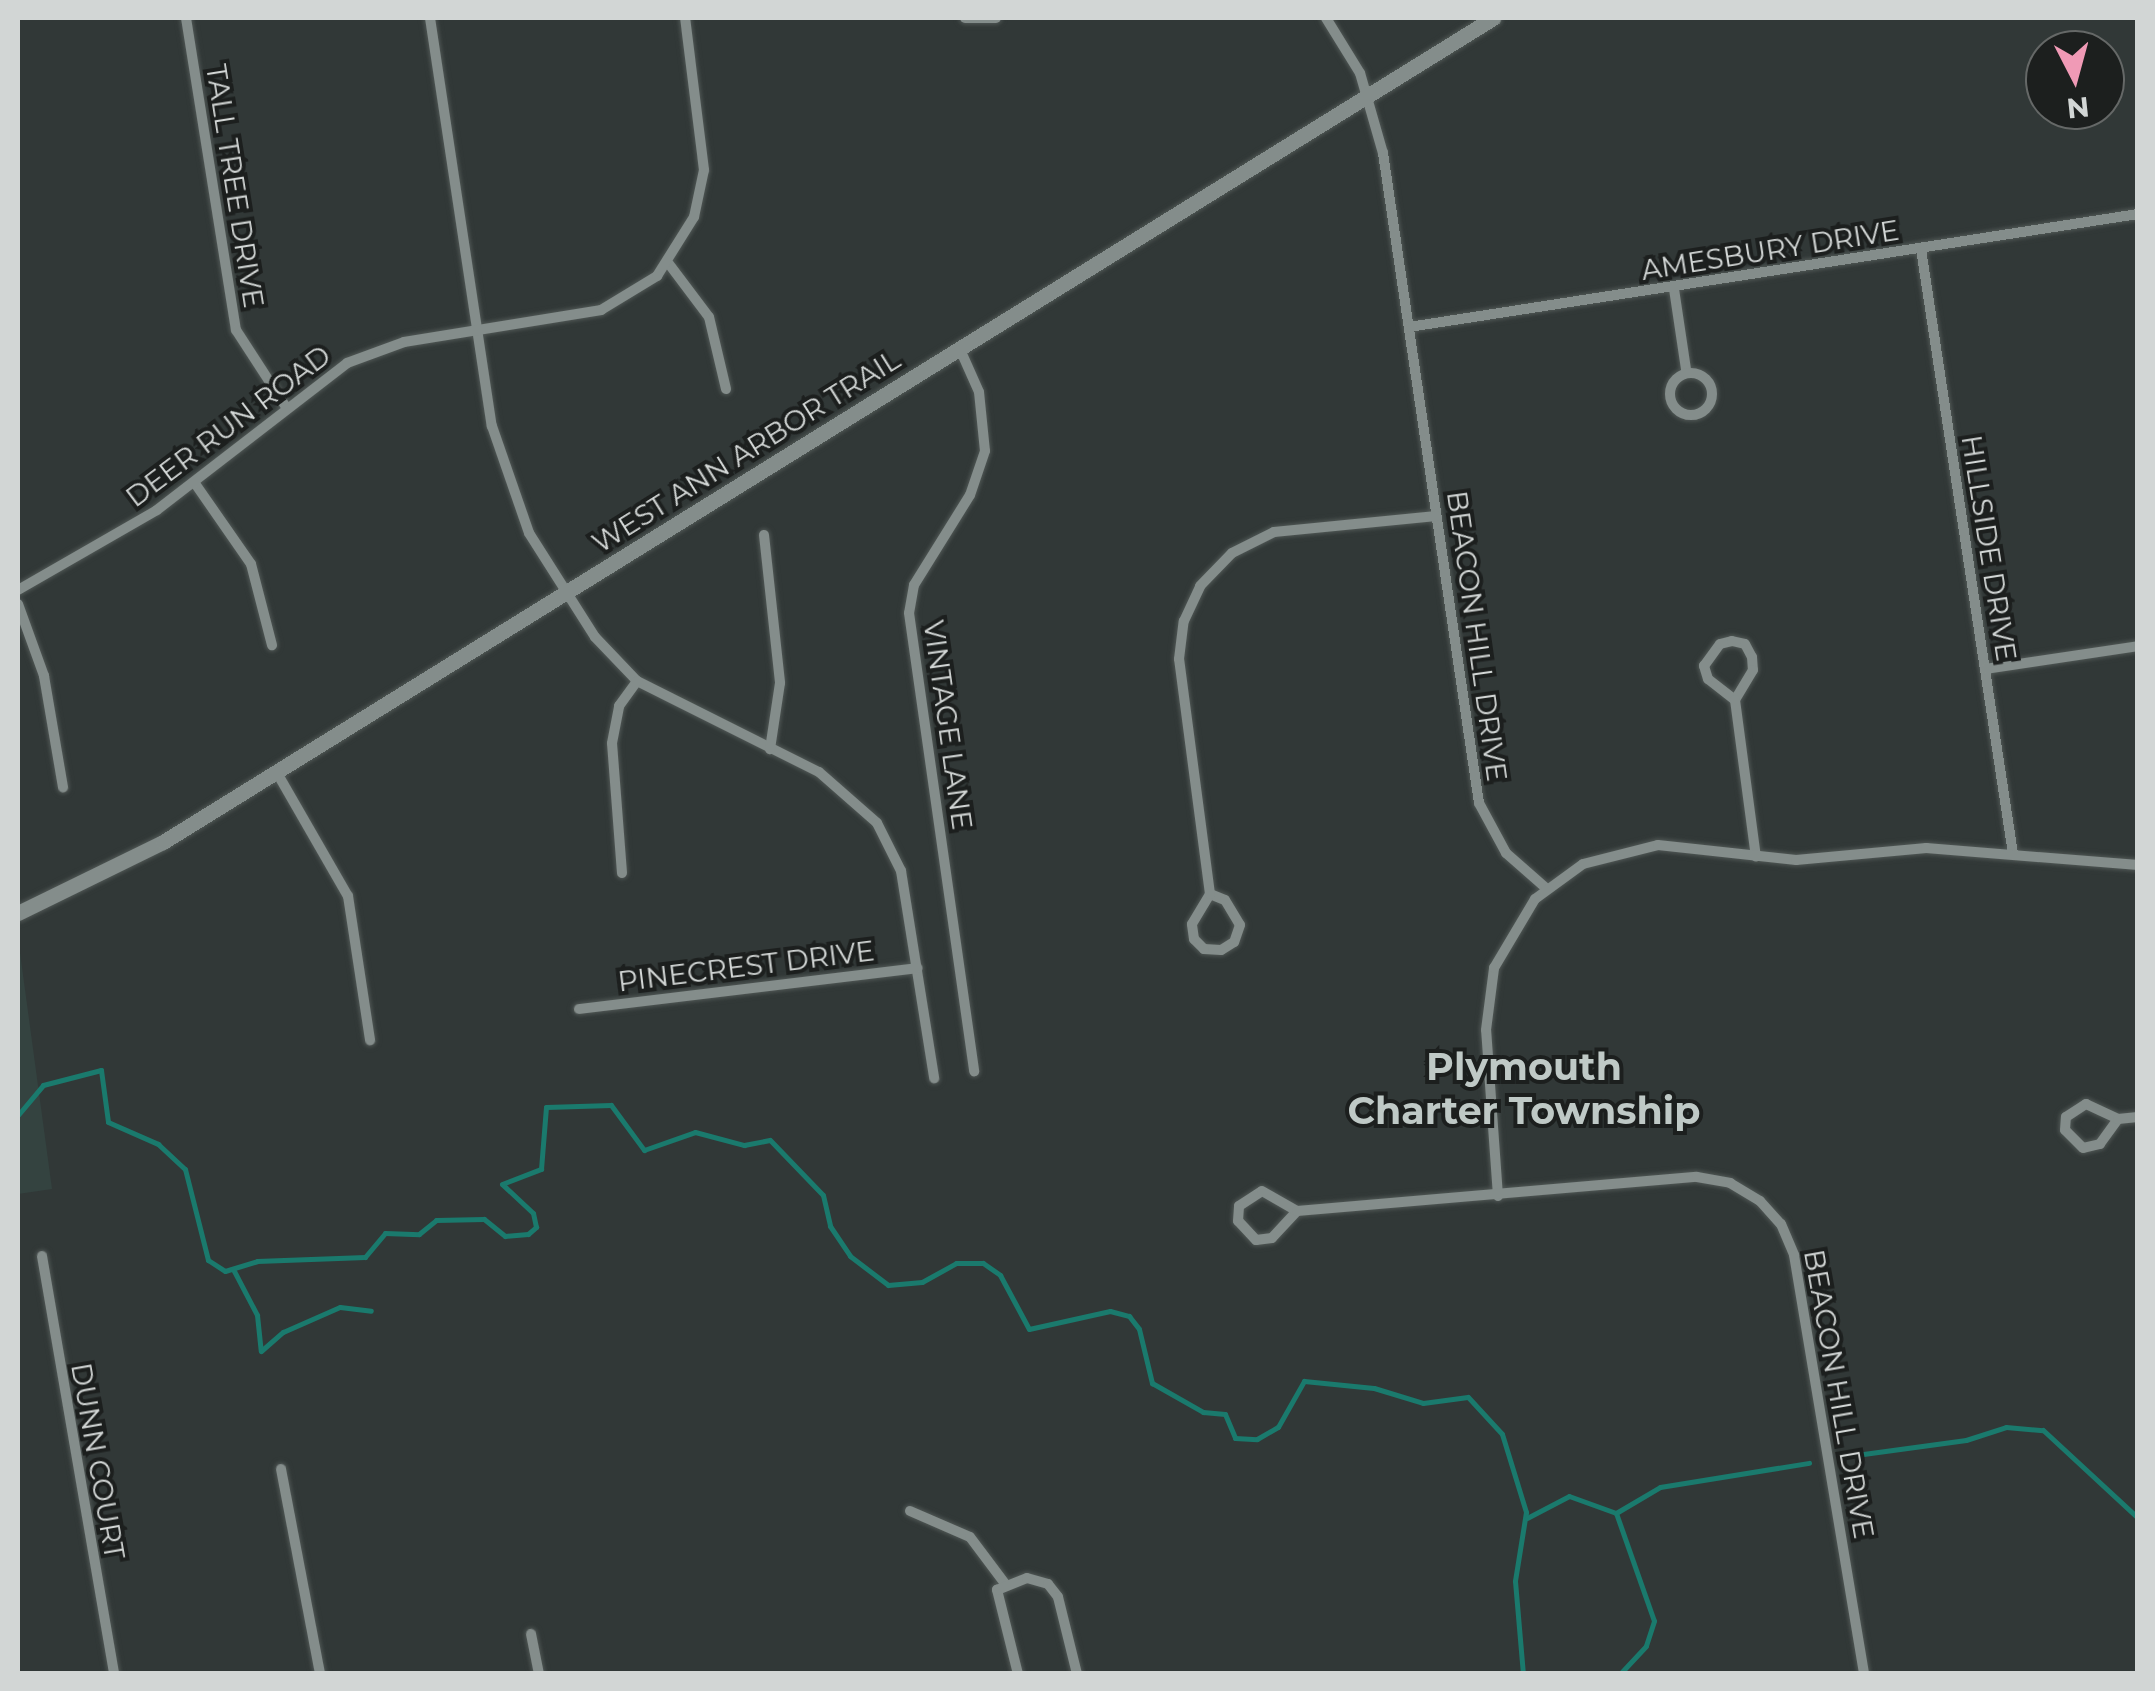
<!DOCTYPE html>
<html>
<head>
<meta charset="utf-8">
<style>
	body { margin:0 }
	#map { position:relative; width:2155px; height:1691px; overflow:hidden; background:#313837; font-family:Montserrat,sans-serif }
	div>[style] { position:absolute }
	.built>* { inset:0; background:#344340 }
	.stream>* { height:5px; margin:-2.5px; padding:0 2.5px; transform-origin:2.5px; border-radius:2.5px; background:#1a7a6d }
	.roads { filter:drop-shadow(0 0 2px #505755) drop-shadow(0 0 2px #505755) }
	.minor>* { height:10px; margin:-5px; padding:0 5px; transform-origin:5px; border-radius:5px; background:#848d8b }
	.minor>.ring { margin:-5px; padding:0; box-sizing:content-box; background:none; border:10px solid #848d8b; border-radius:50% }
	.tertiary>* { height:15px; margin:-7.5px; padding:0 7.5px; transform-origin:7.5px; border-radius:7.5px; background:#848d8b }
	span { translate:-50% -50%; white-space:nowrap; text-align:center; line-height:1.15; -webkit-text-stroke:8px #1c1f1e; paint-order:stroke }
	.street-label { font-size:28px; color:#d2d6d5 }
	.district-label { font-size:38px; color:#bfc9c6; font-weight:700 }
	.frame { position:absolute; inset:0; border:20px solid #d2d6d5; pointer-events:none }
	.north { position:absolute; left:2025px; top:30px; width:100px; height:100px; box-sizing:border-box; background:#1c1f1e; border:2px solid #656867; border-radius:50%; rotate:174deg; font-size:28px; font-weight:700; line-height:40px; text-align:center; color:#d2d6d5 }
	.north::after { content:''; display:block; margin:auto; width:35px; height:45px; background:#f09ab6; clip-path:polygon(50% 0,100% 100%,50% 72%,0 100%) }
</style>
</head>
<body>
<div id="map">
	<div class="built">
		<div style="clip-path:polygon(18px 938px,52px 1189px,18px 1194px)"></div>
	</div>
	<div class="stream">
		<div style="left:18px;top:1115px;width:39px;rotate:-50deg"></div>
		<div style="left:43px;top:1085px;width:60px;rotate:-14.5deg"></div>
		<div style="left:101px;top:1070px;width:52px;rotate:82.3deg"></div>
		<div style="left:108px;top:1122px;width:55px;rotate:23.7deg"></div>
		<div style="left:158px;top:1144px;width:37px;rotate:43deg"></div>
		<div style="left:185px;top:1169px;width:94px;rotate:75.8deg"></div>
		<div style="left:208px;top:1260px;width:20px;rotate:33deg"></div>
		<div style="left:225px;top:1271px;width:34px;rotate:-17deg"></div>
		<div style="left:257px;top:1261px;width:108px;rotate:-2.1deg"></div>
		<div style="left:365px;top:1257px;width:31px;rotate:-50deg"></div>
		<div style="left:385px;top:1233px;width:34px;rotate:2deg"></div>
		<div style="left:419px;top:1234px;width:22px;rotate:-39deg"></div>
		<div style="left:436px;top:1220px;width:48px;rotate:-1.2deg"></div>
		<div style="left:484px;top:1219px;width:27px;rotate:39deg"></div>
		<div style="left:505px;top:1236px;width:23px;rotate:-5deg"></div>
		<div style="left:528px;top:1234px;width:11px;rotate:-41deg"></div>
		<div style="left:536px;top:1227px;width:14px;rotate:-102deg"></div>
		<div style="left:533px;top:1213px;width:42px;rotate:-136.9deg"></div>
		<div style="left:502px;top:1184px;width:42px;rotate:-21deg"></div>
		<div style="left:541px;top:1169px;width:62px;rotate:-85.4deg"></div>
		<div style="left:546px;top:1107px;width:65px;rotate:-1.8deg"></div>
		<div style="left:611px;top:1105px;width:56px;rotate:53.7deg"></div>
		<div style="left:644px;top:1150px;width:54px;rotate:-19.4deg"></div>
		<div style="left:695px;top:1132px;width:51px;rotate:14.9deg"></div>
		<div style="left:744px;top:1145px;width:26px;rotate:-11deg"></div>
		<div style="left:770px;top:1140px;width:76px;rotate:46.1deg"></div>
		<div style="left:823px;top:1195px;width:32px;rotate:77deg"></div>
		<div style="left:830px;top:1226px;width:36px;rotate:56deg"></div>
		<div style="left:850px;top:1256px;width:48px;rotate:37.3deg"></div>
		<div style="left:888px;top:1285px;width:34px;rotate:-5deg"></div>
		<div style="left:922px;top:1282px;width:39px;rotate:-29deg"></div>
		<div style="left:956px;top:1263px;width:27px"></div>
		<div style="left:983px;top:1263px;width:21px;rotate:35deg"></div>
		<div style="left:1000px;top:1275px;width:61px;rotate:61.8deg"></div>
		<div style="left:1029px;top:1329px;width:83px;rotate:-12.5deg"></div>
		<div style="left:1110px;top:1311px;width:20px;rotate:15deg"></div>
		<div style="left:1129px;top:1316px;width:16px;rotate:52deg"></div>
		<div style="left:1139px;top:1329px;width:56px;rotate:76.5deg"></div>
		<div style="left:1152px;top:1383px;width:59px;rotate:29.6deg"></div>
		<div style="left:1203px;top:1412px;width:22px;rotate:5deg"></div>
		<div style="left:1225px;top:1414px;width:26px;rotate:67deg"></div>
		<div style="left:1235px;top:1438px;width:22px;rotate:3deg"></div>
		<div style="left:1257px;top:1439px;width:24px;rotate:-30deg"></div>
		<div style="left:1278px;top:1427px;width:53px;rotate:-60.5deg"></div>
		<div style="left:1304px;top:1381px;width:70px;rotate:5.7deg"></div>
		<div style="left:1374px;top:1388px;width:51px;rotate:17deg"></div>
		<div style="left:1423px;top:1403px;width:45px;rotate:-7.6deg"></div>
		<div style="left:1468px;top:1397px;width:50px;rotate:47.4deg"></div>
		<div style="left:1502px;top:1434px;width:82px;rotate:72.9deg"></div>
		<div style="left:1526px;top:1512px;width:70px;rotate:99.1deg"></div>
		<div style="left:1515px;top:1581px;width:93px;rotate:85.1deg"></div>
		<div style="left:233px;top:1269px;width:52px;rotate:62.4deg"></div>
		<div style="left:257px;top:1315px;width:36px;rotate:84deg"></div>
		<div style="left:261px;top:1351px;width:29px;rotate:-41deg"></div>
		<div style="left:283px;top:1332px;width:62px;rotate:-23.7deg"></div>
		<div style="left:340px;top:1307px;width:31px;rotate:7deg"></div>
		<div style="left:1856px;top:1455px;width:111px;rotate:-7.8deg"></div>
		<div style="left:1966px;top:1440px;width:42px;rotate:-18deg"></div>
		<div style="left:2006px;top:1427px;width:37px;rotate:5deg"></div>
		<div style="left:2043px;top:1430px;width:129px;rotate:42.8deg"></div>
		<div style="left:1616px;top:1513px;width:114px;rotate:70.6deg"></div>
		<div style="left:1654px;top:1621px;width:26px;rotate:108deg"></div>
		<div style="left:1646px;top:1646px;width:38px;rotate:133deg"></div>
		<div style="left:1527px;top:1518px;width:47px;rotate:-27.6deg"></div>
		<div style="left:1569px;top:1496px;width:50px;rotate:19.9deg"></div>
		<div style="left:1616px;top:1513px;width:51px;rotate:-30.6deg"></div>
		<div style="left:1660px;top:1487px;width:151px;rotate:-9.2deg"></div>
	</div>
	<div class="roads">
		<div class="minor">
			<div style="left:186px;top:18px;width:316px;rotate:80.9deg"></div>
			<div style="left:236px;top:330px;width:92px;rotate:57deg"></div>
			<div style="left:430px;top:18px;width:413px;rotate:81.4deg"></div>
			<div style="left:492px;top:426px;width:113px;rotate:70.9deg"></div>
			<div style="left:529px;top:533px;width:123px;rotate:57.6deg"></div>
			<div style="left:595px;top:637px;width:61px;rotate:46.3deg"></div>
			<div style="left:637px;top:681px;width:203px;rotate:26.6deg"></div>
			<div style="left:819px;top:772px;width:77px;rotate:41.3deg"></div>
			<div style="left:877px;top:823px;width:54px;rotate:63.4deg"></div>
			<div style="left:901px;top:871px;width:210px;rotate:80.9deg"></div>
			<div style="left:965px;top:18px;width:31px"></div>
			<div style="left:1326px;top:18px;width:65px;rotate:58.3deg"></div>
			<div style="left:1360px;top:73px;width:83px;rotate:74deg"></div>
			<div style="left:1383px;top:153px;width:657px;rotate:81.6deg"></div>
			<div style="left:1479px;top:803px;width:57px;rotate:61.6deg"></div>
			<div style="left:1506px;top:853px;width:53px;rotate:41.2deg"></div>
			<div style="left:1921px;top:249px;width:612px;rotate:81.35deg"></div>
			<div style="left:669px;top:264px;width:66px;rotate:53deg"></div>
			<div style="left:709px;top:317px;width:74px;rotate:76.7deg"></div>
			<div style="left:1674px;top:289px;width:81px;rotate:81.5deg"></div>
			<div style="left:1409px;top:327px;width:738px;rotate:-8.81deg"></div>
			<div style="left:959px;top:347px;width:49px;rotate:66deg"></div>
			<div style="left:979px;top:392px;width:59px;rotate:84.2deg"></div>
			<div style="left:985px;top:451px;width:46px;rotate:108.8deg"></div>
			<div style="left:970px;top:495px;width:106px;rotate:121.9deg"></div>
			<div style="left:914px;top:585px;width:28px;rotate:100deg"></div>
			<div style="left:909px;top:613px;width:463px;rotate:81.9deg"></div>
			<div class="ring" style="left:1670px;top:373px;width:32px;height:32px"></div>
			<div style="left:194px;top:482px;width:100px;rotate:55.2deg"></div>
			<div style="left:251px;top:564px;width:84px;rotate:75.5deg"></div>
			<div style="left:764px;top:535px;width:149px;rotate:83.8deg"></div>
			<div style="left:780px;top:683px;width:67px;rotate:98.6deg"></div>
			<div style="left:18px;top:590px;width:160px;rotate:-29.9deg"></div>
			<div style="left:157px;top:510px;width:240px;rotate:-37.7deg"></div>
			<div style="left:347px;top:363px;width:61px;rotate:-20.2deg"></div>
			<div style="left:404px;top:342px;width:200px;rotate:-9.2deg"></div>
			<div style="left:601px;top:310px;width:66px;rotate:-31.3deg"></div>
			<div style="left:657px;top:276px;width:70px;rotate:-57.9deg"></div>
			<div style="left:694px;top:217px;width:48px;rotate:-78deg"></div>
			<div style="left:704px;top:170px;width:153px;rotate:-97.1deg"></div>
			<div style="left:18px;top:604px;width:77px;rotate:70.1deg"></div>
			<div style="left:44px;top:676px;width:113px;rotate:80.3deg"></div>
			<div style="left:1985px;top:669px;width:155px;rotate:-8.5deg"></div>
			<div style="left:1735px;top:700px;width:34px;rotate:-142deg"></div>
			<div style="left:1708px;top:679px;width:14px;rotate:-107deg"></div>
			<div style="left:1704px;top:666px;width:27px;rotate:-54deg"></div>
			<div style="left:1720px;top:644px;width:12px;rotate:-14deg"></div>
			<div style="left:1732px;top:641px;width:13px;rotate:13deg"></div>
			<div style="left:1745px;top:644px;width:15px;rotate:62deg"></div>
			<div style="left:1752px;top:657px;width:13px;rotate:86deg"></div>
			<div style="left:1753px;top:670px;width:35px;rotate:121deg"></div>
			<div style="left:1735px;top:700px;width:158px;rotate:82.4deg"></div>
			<div style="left:276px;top:771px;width:144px;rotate:60.1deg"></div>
			<div style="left:348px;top:896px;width:146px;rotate:81.3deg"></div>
			<div style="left:622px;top:873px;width:130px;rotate:-94.4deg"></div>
			<div style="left:612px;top:743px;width:38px;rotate:-79deg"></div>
			<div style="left:619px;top:706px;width:31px;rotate:-54deg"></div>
			<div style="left:1210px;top:894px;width:16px;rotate:22deg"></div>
			<div style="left:1225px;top:900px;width:29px;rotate:59deg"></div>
			<div style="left:1240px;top:925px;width:18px;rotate:109deg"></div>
			<div style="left:1234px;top:942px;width:15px;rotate:148deg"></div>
			<div style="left:1221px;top:950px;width:17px;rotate:-177deg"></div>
			<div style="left:1204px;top:949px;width:14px;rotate:-135deg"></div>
			<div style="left:1194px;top:939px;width:15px;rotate:-98deg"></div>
			<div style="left:1192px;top:924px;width:35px;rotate:-59deg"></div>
			<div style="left:1210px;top:894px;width:237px;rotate:-97.5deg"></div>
			<div style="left:1179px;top:659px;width:38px;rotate:-83deg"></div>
			<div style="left:1184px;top:621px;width:38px;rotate:-65deg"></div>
			<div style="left:1200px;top:586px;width:46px;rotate:-45.9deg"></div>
			<div style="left:1232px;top:553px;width:47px;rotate:-26.6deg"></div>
			<div style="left:1274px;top:532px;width:163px;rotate:-5.6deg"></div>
			<div style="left:579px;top:1009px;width:341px;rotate:-6.9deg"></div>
			<div style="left:2118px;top:1119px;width:31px;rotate:126deg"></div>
			<div style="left:2100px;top:1144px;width:17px;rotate:167deg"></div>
			<div style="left:2083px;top:1148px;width:25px;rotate:-135deg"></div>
			<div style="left:2065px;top:1130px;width:13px;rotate:-86deg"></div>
			<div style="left:2066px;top:1117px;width:24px;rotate:-33deg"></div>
			<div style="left:2086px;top:1104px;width:35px;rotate:25deg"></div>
			<div style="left:2118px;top:1119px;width:20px;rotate:-6deg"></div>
			<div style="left:1498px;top:1196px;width:166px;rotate:-94.1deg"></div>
			<div style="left:1486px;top:1030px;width:63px;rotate:-82.6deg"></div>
			<div style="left:1494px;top:968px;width:80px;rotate:-59.3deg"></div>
			<div style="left:1535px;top:899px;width:59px;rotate:-36.1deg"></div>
			<div style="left:1583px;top:864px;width:77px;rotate:-14.2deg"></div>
			<div style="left:1658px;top:845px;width:139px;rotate:6.2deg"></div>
			<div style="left:1796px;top:860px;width:131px;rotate:-5.3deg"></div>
			<div style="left:1926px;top:848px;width:213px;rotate:4.6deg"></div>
			<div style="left:1297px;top:1211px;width:37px;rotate:133deg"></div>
			<div style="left:1272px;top:1238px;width:16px;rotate:173deg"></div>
			<div style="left:1256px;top:1240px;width:26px;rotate:-133deg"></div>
			<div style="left:1238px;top:1221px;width:15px;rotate:-86deg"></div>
			<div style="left:1239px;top:1206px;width:27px;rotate:-33deg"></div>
			<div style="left:1262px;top:1191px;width:40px;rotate:29.7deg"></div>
			<div style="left:1297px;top:1211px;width:401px;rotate:-4.9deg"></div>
			<div style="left:1697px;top:1177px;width:34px;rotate:10deg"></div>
			<div style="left:1730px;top:1183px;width:35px;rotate:31deg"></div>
			<div style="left:1760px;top:1201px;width:31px;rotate:48deg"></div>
			<div style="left:1781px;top:1224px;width:34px;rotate:67deg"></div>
			<div style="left:1794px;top:1255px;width:425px;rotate:80.5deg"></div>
			<div style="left:42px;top:1256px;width:424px;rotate:80.2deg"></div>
			<div style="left:281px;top:1469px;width:209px;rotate:79.2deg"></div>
			<div style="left:910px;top:1511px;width:65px;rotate:23.4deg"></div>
			<div style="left:970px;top:1537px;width:60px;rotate:53.1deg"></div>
			<div style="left:531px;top:1634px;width:41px;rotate:78.7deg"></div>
			<div style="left:1018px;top:1674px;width:87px;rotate:-104deg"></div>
			<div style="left:997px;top:1590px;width:32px;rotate:-22deg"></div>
			<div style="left:1027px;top:1578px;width:22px;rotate:16deg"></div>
			<div style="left:1048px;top:1584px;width:16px;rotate:52deg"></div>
			<div style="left:1058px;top:1597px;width:79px;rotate:76.1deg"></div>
		</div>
		<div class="tertiary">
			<div style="left:18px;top:913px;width:161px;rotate:-26.1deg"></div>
			<div style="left:163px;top:842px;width:1565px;rotate:-31.78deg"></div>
		</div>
	</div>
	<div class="street-label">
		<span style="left:235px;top:186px;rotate:81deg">TALL TREE DRIVE</span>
		<span style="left:1770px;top:250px;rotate:-9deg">AMESBURY DRIVE</span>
		<span style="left:228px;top:426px;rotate:-37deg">DEER RUN ROAD</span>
		<span style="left:746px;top:451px;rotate:-32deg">WEST ANN ARBOR TRAIL</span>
		<span style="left:1989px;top:548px;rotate:81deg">HILLSIDE DRIVE</span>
		<span style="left:1477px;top:636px;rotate:82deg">BEACON HILL DRIVE</span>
		<span style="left:948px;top:725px;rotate:82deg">VINTAGE LANE</span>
		<span style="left:746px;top:966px;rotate:-7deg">PINECREST DRIVE</span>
		<span style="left:1839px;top:1394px;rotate:80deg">BEACON HILL DRIVE</span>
		<span style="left:98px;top:1461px;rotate:80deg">DUNN COURT</span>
	</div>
	<div class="district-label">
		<span style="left:1524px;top:1089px">Plymouth<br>Charter Township</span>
	</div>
	<div class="frame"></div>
	<div class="north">N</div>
</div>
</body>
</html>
